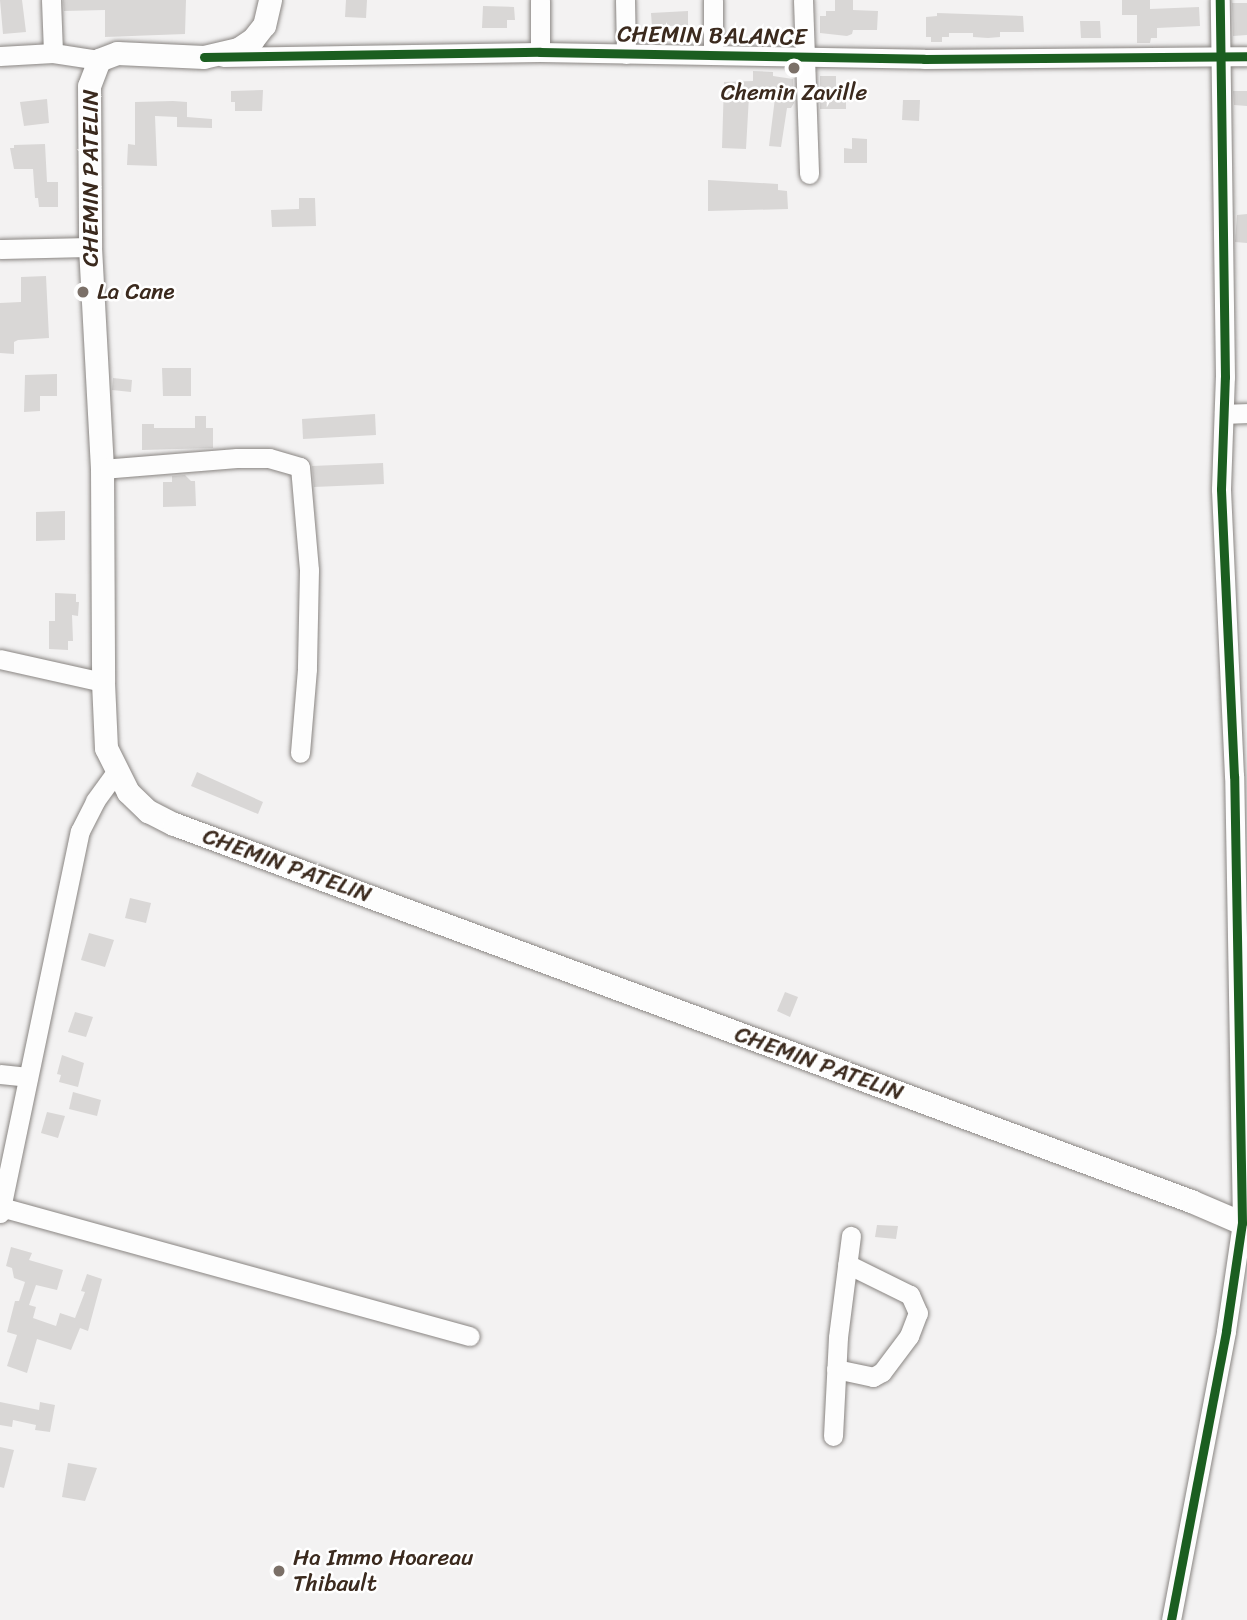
<!DOCTYPE html>
<html>
<head>
<meta charset="utf-8">
<style>
	body { margin:0 }
	#map { position:relative; width:1247px; height:1620px; overflow:hidden; background:#f3f2f2; font-family:Sriracha,sans-serif }
	div>[style] { position:absolute }
	.building>* { inset:0; background:#d9d7d6 }
	.roads { filter:drop-shadow(0 0 2px #898582) drop-shadow(0 0 2px #898582) }
	.minor>* { height:19px; margin:-9.5px; padding:0 9.5px; transform-origin:9.5px; border-radius:9.5px; background:#fdfdfd }
	.major>* { height:23px; margin:-11.5px; padding:0 11.5px; transform-origin:11.5px; border-radius:11.5px; background:#fdfdfd }
	.cycleway>* { height:9px; margin:-4.5px; padding:0 4.5px; transform-origin:4.5px; border-radius:4.5px; background:#1b5e20 }
	.dots>* { width:19px; height:19px; translate:-50% -50%; box-sizing:border-box; border:4px solid #fff; border-radius:50% }
	span { translate:-50% -50%; white-space:nowrap; text-align:center; line-height:1.15; -webkit-text-stroke:5px #fff; paint-order:stroke }
	.street-label { font-size:23px; color:#3b2a1e }
	.poi-label { font-size:23px; color:#3b2a1e }
	.left { translate:0 -50%; text-align:left }
</style>
</head>
<body>
<div id="map">
	<div class="building">
		<div style="clip-path:polygon(0 0,22px 0,26px 32px,3px 34px)"></div>
		<div style="clip-path:polygon(63px 0,186px 0,185px 34px,105px 37px,105px 10px,64px 11px)"></div>
		<div style="clip-path:polygon(346px 0,367px 0,366px 18px,345px 17px)"></div>
		<div style="clip-path:polygon(835px 0,853px 0,853px 10px,878px 11px,877px 30px,853px 30px,852px 34px,847px 36px,820px 33px,820px 16px,826px 16px,826px 11px,835px 11px)"></div>
		<div style="clip-path:polygon(1122px 0,1150px 0,1150px 9px,1199px 7px,1200px 26px,1157px 28px,1157px 38px,1151px 38px,1150px 43px,1137px 43px,1137px 15px,1122px 15px)"></div>
		<div style="clip-path:polygon(1232px 3px,1247px 3px,1247px 35px,1233px 36px)"></div>
		<div style="clip-path:polygon(483px 6px,514px 7px,515px 20px,507px 20px,507px 28px,482px 28px)"></div>
		<div style="clip-path:polygon(688px 11px,688px 25px,652px 27px,651px 13px)"></div>
		<div style="clip-path:polygon(937px 13px,1023px 16px,1024px 32px,1000px 32px,1000px 37px,988px 38px,973px 37px,973px 33px,949px 33px,949px 37px,942px 37px,942px 42px,931px 42px,931px 37px,926px 37px,926px 17px,937px 16px)"></div>
		<div style="clip-path:polygon(1080px 21px,1100px 21px,1101px 38px,1081px 38px)"></div>
		<div style="clip-path:polygon(753px 71px,773px 72px,773px 76px,793px 79px,794px 103px,791px 108px,787px 108px,781px 147px,769px 146px,775px 98px,749px 96px,746px 149px,722px 148px,724px 82px,753px 81px)"></div>
		<div style="clip-path:polygon(820px 76px,836px 76px,836px 97px,846px 97px,846px 109px,820px 109px)"></div>
		<div style="clip-path:polygon(263px 90px,262px 111px,235px 111px,235px 102px,231px 102px,231px 91px)"></div>
		<div style="clip-path:polygon(1233px 91px,1247px 91px,1247px 106px,1234px 105px)"></div>
		<div style="clip-path:polygon(47px 99px,49px 123px,24px 126px,20px 102px)"></div>
		<div style="clip-path:polygon(903px 100px,920px 100px,919px 121px,902px 120px)"></div>
		<div style="clip-path:polygon(173px 101px,187px 102px,187px 117px,212px 119px,212px 128px,177px 127px,177px 117px,155px 116px,157px 166px,127px 165px,128px 144px,135px 145px,135px 102px)"></div>
		<div style="clip-path:polygon(852px 138px,867px 139px,867px 163px,844px 163px,844px 148px,852px 149px)"></div>
		<div style="clip-path:polygon(45px 144px,47px 182px,58px 182px,58px 207px,39px 207px,38px 198px,35px 198px,33px 169px,14px 169px,10px 148px,14px 148px,14px 145px)"></div>
		<div style="clip-path:polygon(708px 180px,778px 184px,778px 190px,787px 191px,788px 209px,708px 211px)"></div>
		<div style="clip-path:polygon(299px 198px,315px 198px,316px 226px,272px 227px,271px 210px,299px 209px)"></div>
		<div style="clip-path:polygon(1247px 214px,1247px 243px,1235px 242px,1237px 215px)"></div>
		<div style="clip-path:polygon(46px 276px,49px 338px,18px 340px,14px 342px,14px 354px,0 353px,0 303px,21px 302px,21px 277px)"></div>
		<div style="clip-path:polygon(162px 368px,191px 368px,191px 396px,163px 396px)"></div>
		<div style="clip-path:polygon(57px 374px,57px 396px,40px 396px,40px 411px,24px 412px,25px 375px)"></div>
		<div style="clip-path:polygon(113px 378px,132px 380px,131px 392px,112px 390px)"></div>
		<div style="clip-path:polygon(375px 414px,376px 435px,303px 439px,302px 419px)"></div>
		<div style="clip-path:polygon(195px 416px,206px 416px,206px 428px,213px 428px,213px 448px,142px 450px,142px 424px,154px 424px,154px 428px,195px 428px)"></div>
		<div style="clip-path:polygon(383px 463px,384px 484px,314px 487px,312px 466px)"></div>
		<div style="clip-path:polygon(185px 475px,191px 481px,195px 481px,196px 506px,163px 507px,163px 482px,172px 482px,172px 476px)"></div>
		<div style="clip-path:polygon(65px 511px,65px 540px,36px 541px,36px 512px)"></div>
		<div style="clip-path:polygon(55px 593px,76px 594px,76px 602px,79px 602px,78px 616px,72px 615px,73px 641px,68px 641px,68px 650px,49px 649px,49px 621px,55px 621px)"></div>
		<div style="clip-path:polygon(197px 772px,263px 802px,258px 814px,191px 786px)"></div>
		<div style="clip-path:polygon(130px 898px,151px 903px,146px 923px,125px 918px)"></div>
		<div style="clip-path:polygon(89px 933px,114px 940px,105px 967px,81px 960px)"></div>
		<div style="clip-path:polygon(785px 992px,798px 997px,790px 1017px,777px 1011px)"></div>
		<div style="clip-path:polygon(75px 1012px,93px 1017px,86px 1037px,68px 1032px)"></div>
		<div style="clip-path:polygon(62px 1055px,84px 1063px,78px 1087px,59px 1082px,61px 1075px,57px 1074px)"></div>
		<div style="clip-path:polygon(73px 1092px,101px 1100px,97px 1116px,69px 1109px)"></div>
		<div style="clip-path:polygon(47px 1112px,65px 1116px,58px 1138px,41px 1133px)"></div>
		<div style="clip-path:polygon(877px 1225px,898px 1226px,896px 1239px,875px 1237px)"></div>
		<div style="clip-path:polygon(11px 1247px,32px 1253px,29px 1260px,63px 1270px,57px 1290px,36px 1285px,29px 1305px,36px 1307px,33px 1318px,56px 1326px,60px 1313px,75px 1318px,85px 1292px,81px 1291px,87px 1274px,102px 1279px,88px 1331px,80px 1328px,71px 1350px,37px 1339px,27px 1373px,7px 1366px,17px 1335px,7px 1332px,15px 1301px,19px 1301px,25px 1282px,14px 1278px,12px 1268px,6px 1266px)"></div>
		<div style="clip-path:polygon(0 1402px,39px 1410px,40px 1402px,55px 1405px,50px 1432px,35px 1430px,36px 1425px,13px 1420px,12px 1427px,0 1425px)"></div>
		<div style="clip-path:polygon(0 1447px,14px 1450px,4px 1488px,0 1487px)"></div>
		<div style="clip-path:polygon(68px 1463px,97px 1468px,85px 1501px,62px 1497px)"></div>
	</div>
	<div class="roads">
		<div class="minor">
			<div style="left:51px;top:0;width:53px;rotate:87.8deg"></div>
			<div style="left:540px;top:0;width:52px;rotate:90deg"></div>
			<div style="left:625px;top:0;width:54px;rotate:88.9deg"></div>
			<div style="left:713px;top:0;width:55px;rotate:90deg"></div>
			<div style="left:803px;top:0;width:174px;rotate:88deg"></div>
			<div style="left:0;top:56px;width:53px;rotate:-3.2deg"></div>
			<div style="left:53px;top:53px;width:47px;rotate:8.7deg"></div>
			<div style="left:223px;top:57px;width:317px;rotate:-0.9deg"></div>
			<div style="left:540px;top:52px;width:384px;rotate:1deg"></div>
			<div style="left:924px;top:59px;width:323px;rotate:-0.5deg"></div>
			<div style="left:0;top:249px;width:90px;rotate:-1.3deg"></div>
			<div style="left:1224px;top:414px;width:23px;rotate:-2deg"></div>
			<div style="left:102px;top:469px;width:135px;rotate:-4.7deg"></div>
			<div style="left:237px;top:458px;width:32px"></div>
			<div style="left:269px;top:458px;width:32px;rotate:16deg"></div>
			<div style="left:300px;top:467px;width:103px;rotate:85deg"></div>
			<div style="left:309px;top:570px;width:99px;rotate:91.2deg"></div>
			<div style="left:307px;top:669px;width:84px;rotate:94.8deg"></div>
			<div style="left:0;top:659px;width:106px;rotate:12.6deg"></div>
			<div style="left:0;top:1074px;width:28px;rotate:6deg"></div>
			<div style="left:1px;top:1207px;width:486px;rotate:15.4deg"></div>
			<div style="left:0;top:1213px;width:390px;rotate:-78.2deg"></div>
			<div style="left:80px;top:831px;width:34px;rotate:-63deg"></div>
			<div style="left:95px;top:801px;width:36px;rotate:-54deg"></div>
			<div style="left:836px;top:1369px;width:38px;rotate:12deg"></div>
			<div style="left:873px;top:1377px;width:10px;rotate:-29deg"></div>
			<div style="left:882px;top:1372px;width:45px;rotate:-53.1deg"></div>
			<div style="left:909px;top:1336px;width:25px;rotate:-69deg"></div>
			<div style="left:918px;top:1313px;width:20px;rotate:-114deg"></div>
			<div style="left:910px;top:1295px;width:70px;rotate:-153.8deg"></div>
			<div style="left:833px;top:1436px;width:99px;rotate:-87.1deg"></div>
			<div style="left:838px;top:1337px;width:102px;rotate:-82.7deg"></div>
			<div style="left:1171px;top:1620px;width:294px;rotate:-79.2deg"></div>
			<div style="left:1226px;top:1331px;width:109px;rotate:-81.6deg"></div>
			<div style="left:1242px;top:1223px;width:447px;rotate:-91deg"></div>
			<div style="left:1234px;top:776px;width:287px;rotate:-92.6deg"></div>
			<div style="left:1221px;top:489px;width:112px;rotate:-88deg"></div>
			<div style="left:1225px;top:377px;width:377px;rotate:-90.8deg"></div>
		</div>
		<div class="major">
			<div style="left:270px;top:0;width:26px;rotate:103deg"></div>
			<div style="left:264px;top:25px;width:18px;rotate:128deg"></div>
			<div style="left:253px;top:39px;width:18px;rotate:146deg"></div>
			<div style="left:238px;top:49px;width:35px;rotate:167deg"></div>
			<div style="left:204px;top:57px;width:87px;rotate:-177.4deg"></div>
			<div style="left:117px;top:53px;width:19px;rotate:159deg"></div>
			<div style="left:99px;top:60px;width:28px;rotate:111deg"></div>
			<div style="left:89px;top:86px;width:161px;rotate:89.6deg"></div>
			<div style="left:90px;top:247px;width:222px;rotate:86.9deg"></div>
			<div style="left:102px;top:469px;width:213px;rotate:89.7deg"></div>
			<div style="left:103px;top:682px;width:66px;rotate:87.4deg"></div>
			<div style="left:106px;top:748px;width:49px;rotate:63.4deg"></div>
			<div style="left:128px;top:792px;width:28px;rotate:44deg"></div>
			<div style="left:148px;top:811px;width:29px;rotate:27deg"></div>
			<div style="left:174px;top:824px;width:1085px;rotate:20.34deg"></div>
			<div style="left:1191px;top:1201px;width:61px;rotate:23.2deg"></div>
		</div>
	</div>
	<div class="cycleway">
		<div style="left:204px;top:57px;width:336px;rotate:-0.9deg"></div>
		<div style="left:540px;top:52px;width:384px;rotate:1deg"></div>
		<div style="left:924px;top:59px;width:323px;rotate:-0.5deg"></div>
		<div style="left:1171px;top:1620px;width:294px;rotate:-79.2deg"></div>
		<div style="left:1226px;top:1331px;width:109px;rotate:-81.6deg"></div>
		<div style="left:1242px;top:1223px;width:447px;rotate:-91deg"></div>
		<div style="left:1234px;top:776px;width:287px;rotate:-92.6deg"></div>
		<div style="left:1221px;top:489px;width:112px;rotate:-88deg"></div>
		<div style="left:1225px;top:377px;width:377px;rotate:-90.8deg"></div>
	</div>
	<div class="dots">
		<div style="left:794px;top:68px;background:#7b7068"></div>
		<div style="left:83px;top:292px;background:#7b7068"></div>
		<div style="left:279px;top:1571px;background:#7b7068"></div>
	</div>
	<div class="street-label">
		<span style="left:712px;top:36px;rotate:1deg">CHEMIN BALANCE</span>
		<span style="left:91px;top:178px;rotate:-90deg">CHEMIN PATELIN</span>
		<span style="left:287px;top:866px;rotate:20deg">CHEMIN PATELIN</span>
		<span style="left:819px;top:1064px;rotate:20deg">CHEMIN PATELIN</span>
	</div>
	<div class="poi-label">
		<span style="left:794px;top:93px">Chemin Zaville</span>
		<span class="left" style="left:97px;top:292px">La Cane</span>
		<span class="left" style="left:293px;top:1571px">Ha Immo Hoareau<br>Thibault</span>
	</div>
</div>
</body>
</html>
